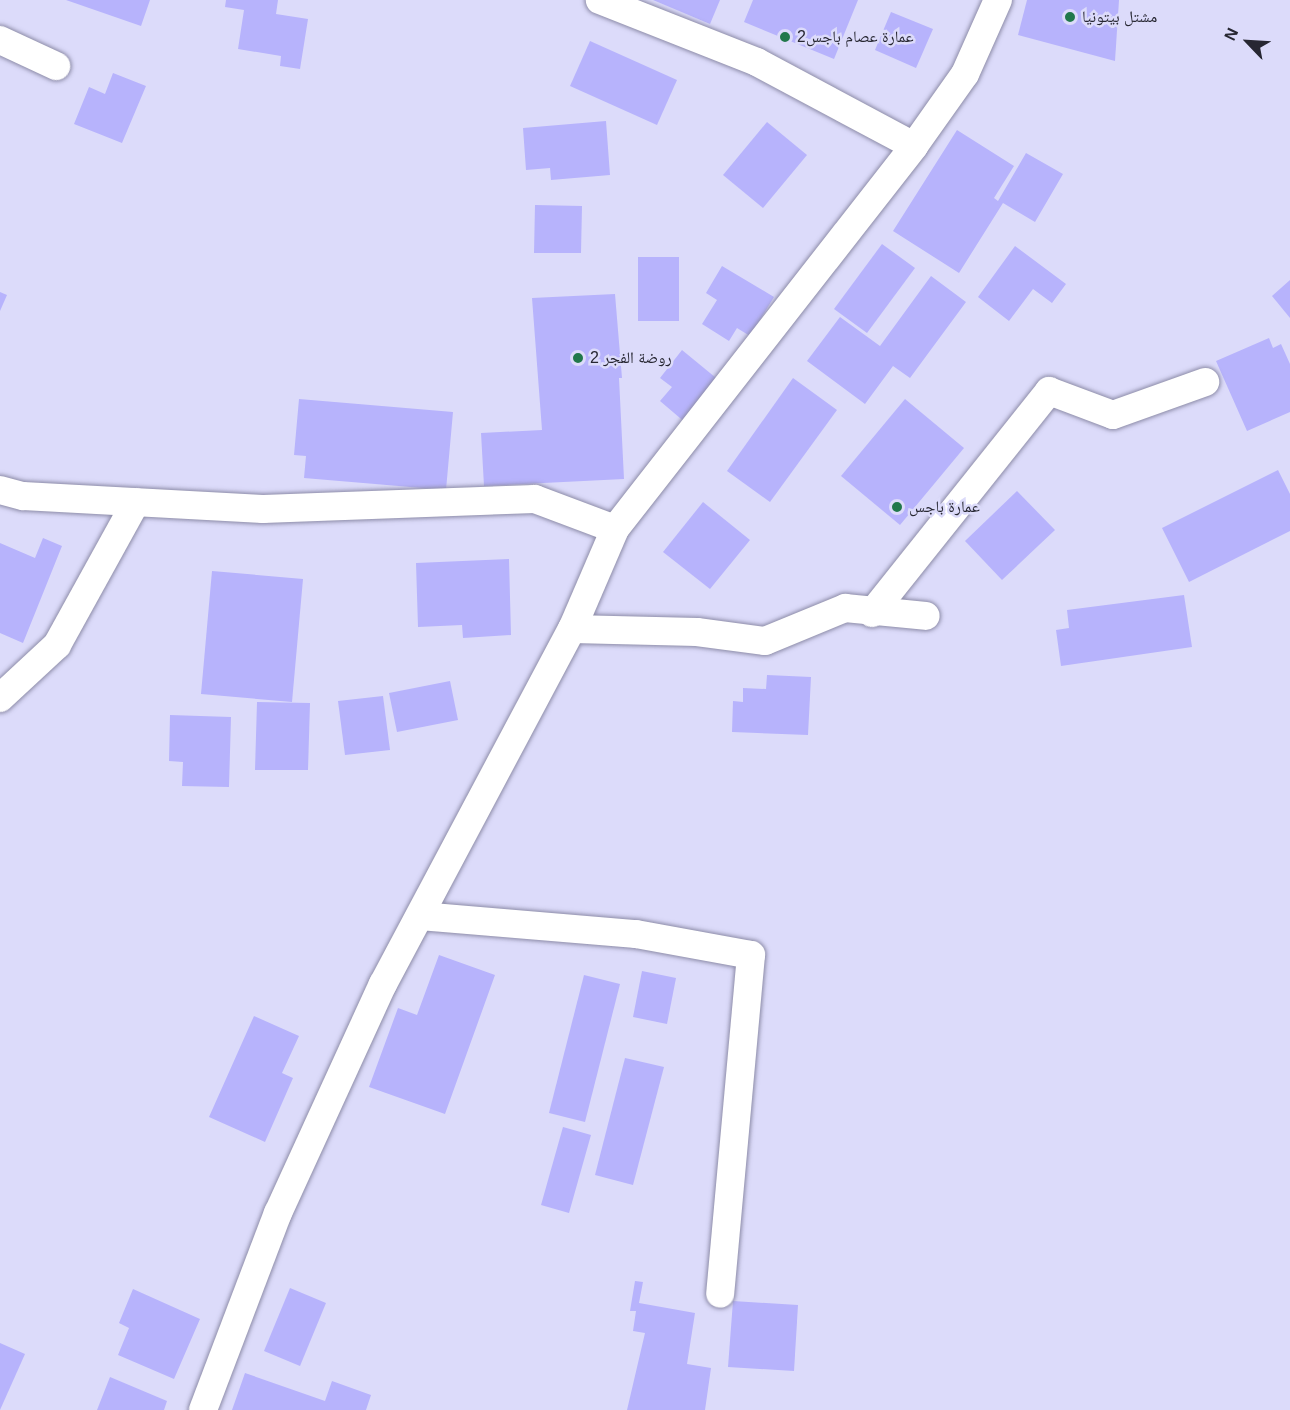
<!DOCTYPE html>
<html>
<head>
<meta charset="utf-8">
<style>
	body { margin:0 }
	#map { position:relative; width:1290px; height:1410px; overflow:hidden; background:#dcdbfa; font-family:Arial,"Noto Naskh Arabic",sans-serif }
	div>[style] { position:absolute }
	.building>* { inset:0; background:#b7b3fc }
	.roads { filter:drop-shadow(0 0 2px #8d8ca8) drop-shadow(0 0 2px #8d8ca8) }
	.minor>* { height:28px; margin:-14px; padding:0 14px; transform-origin:14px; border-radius:14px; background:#fff }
	.dots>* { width:16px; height:16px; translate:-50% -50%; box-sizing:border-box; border:3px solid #dcdbfa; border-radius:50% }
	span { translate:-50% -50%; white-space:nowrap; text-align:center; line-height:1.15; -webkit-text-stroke:5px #dcdbfa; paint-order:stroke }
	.poi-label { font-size:16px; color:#272732 }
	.left { translate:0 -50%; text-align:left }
	.north { position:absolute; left:1218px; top:12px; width:60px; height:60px; -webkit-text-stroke:4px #dcdbfa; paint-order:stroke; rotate:295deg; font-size:16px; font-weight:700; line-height:24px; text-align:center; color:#272732 }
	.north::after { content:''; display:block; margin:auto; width:21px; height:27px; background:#272732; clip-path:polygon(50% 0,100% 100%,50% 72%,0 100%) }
</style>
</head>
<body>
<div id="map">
	<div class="building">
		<div style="clip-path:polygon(66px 0,150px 0,141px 26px)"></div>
		<div style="clip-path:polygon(226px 0,278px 0,276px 14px,308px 19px,300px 69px,280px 66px,281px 56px,238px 49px,244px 10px,225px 7px)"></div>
		<div style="clip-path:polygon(653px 0,720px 0,710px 24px)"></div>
		<div style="clip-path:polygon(753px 0,858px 0,834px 59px,744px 22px)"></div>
		<div style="clip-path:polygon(1027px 0,1119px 0,1115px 61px,1018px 35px)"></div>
		<div style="clip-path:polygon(891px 12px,933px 29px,916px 68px,875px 50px)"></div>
		<div style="clip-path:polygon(590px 41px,677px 80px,657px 125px,570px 86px)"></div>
		<div style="clip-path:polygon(113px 73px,146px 86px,122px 143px,74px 124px,89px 87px,105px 94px)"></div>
		<div style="clip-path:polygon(606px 121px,610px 175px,551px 180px,550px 168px,526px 170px,523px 128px)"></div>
		<div style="clip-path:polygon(767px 122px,807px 155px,763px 208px,723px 175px)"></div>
		<div style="clip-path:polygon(957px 130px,1014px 166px,994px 198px,998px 201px,1026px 153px,1063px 174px,1035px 222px,1003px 203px,959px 273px,893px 231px)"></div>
		<div style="clip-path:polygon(535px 205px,582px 206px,581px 253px,534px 253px)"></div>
		<div style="clip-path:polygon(882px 244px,915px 268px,867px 333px,834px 309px)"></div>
		<div style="clip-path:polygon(1015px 246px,1066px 284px,1052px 303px,1033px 289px,1009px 321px,978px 297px)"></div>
		<div style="clip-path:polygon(638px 257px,679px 257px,679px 321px,638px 321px)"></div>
		<div style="clip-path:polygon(722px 266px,774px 297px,750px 336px,737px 328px,729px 341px,702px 324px,717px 300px,706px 293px)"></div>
		<div style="clip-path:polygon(931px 276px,966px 302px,910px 378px,893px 366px,865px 404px,807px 361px,840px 317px,880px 346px)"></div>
		<div style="clip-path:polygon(1290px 280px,1290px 318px,1272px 296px)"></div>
		<div style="clip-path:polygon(0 292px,7px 295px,0 311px)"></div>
		<div style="clip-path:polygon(615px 294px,622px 378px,619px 378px,624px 479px,484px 486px,481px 433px,542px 430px,532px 298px)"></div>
		<div style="clip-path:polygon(1269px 338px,1273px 348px,1281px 344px,1290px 364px,1290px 412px,1247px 431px,1216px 361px)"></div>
		<div style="clip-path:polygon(682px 350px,721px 382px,687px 424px,660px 401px,672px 387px,660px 378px)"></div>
		<div style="clip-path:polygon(793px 378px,837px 410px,770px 502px,727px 471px)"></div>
		<div style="clip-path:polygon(299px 399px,453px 412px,446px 490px,304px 478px,306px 456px,294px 455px)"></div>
		<div style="clip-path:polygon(905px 399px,964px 448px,900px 525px,841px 476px)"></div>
		<div style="clip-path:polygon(1278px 470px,1290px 494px,1290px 531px,1189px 582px,1162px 528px)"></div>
		<div style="clip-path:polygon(1017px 491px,1055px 530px,1002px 580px,965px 541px)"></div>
		<div style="clip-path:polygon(703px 502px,750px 540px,710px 589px,663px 552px)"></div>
		<div style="clip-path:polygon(43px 538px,62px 546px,23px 643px,0 633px,0 543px,35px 558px)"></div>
		<div style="clip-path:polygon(509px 559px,511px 635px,463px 638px,462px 625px,418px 627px,416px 563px)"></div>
		<div style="clip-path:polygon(212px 571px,303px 579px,292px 702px,201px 694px)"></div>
		<div style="clip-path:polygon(1184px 595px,1192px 647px,1061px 666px,1056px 630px,1069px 628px,1067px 610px)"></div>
		<div style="clip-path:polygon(767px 675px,811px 677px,808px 735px,732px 732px,733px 701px,743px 702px,743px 688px,766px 689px)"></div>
		<div style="clip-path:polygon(450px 681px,458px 720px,397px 732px,389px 693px)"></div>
		<div style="clip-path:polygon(383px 696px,390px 750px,345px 755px,338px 701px)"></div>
		<div style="clip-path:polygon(257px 702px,310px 703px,308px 770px,255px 770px)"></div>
		<div style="clip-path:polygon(170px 715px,231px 717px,229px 787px,182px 786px,183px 762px,169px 761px)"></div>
		<div style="clip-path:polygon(439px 955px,495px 975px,445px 1114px,369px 1087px,398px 1008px,417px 1015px)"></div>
		<div style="clip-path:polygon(642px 971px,676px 978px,667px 1024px,633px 1017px)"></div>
		<div style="clip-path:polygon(584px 975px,620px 984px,585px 1122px,549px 1113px)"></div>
		<div style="clip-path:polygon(254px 1016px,299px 1036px,282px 1073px,293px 1078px,265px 1142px,209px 1117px)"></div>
		<div style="clip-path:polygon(625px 1058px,664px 1067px,633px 1185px,595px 1175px)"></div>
		<div style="clip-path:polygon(563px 1127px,591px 1135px,569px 1213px,541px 1205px)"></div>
		<div style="clip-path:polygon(635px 1281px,643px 1282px,639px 1303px,695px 1313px,687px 1364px,711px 1368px,705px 1410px,627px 1410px,645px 1333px,633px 1331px,636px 1311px,630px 1311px)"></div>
		<div style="clip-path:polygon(290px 1288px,326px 1303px,300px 1366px,264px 1351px)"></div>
		<div style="clip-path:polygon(133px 1289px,200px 1319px,174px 1379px,118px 1355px,129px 1328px,119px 1323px)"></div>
		<div style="clip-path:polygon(733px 1301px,798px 1305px,794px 1371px,728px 1367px)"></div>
		<div style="clip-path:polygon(0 1343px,25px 1354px,0 1410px)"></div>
		<div style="clip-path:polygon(245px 1373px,325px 1401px,332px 1381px,371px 1395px,366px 1410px,232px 1410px)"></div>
		<div style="clip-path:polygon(110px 1377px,167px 1401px,164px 1410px,97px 1410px)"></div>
	</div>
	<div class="roads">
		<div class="minor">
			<div style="left:0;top:40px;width:62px;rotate:24.9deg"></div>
			<div style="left:914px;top:146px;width:88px;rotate:-54.7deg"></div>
			<div style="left:965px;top:74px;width:81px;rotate:-66deg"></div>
			<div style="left:0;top:490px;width:24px;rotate:15deg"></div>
			<div style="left:23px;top:496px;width:240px;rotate:3.1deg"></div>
			<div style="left:263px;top:509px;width:272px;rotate:-2.1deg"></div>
			<div style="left:535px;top:499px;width:85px;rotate:20.6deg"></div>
			<div style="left:615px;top:529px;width:486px;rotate:-52deg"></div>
			<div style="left:914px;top:146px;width:178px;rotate:-151.9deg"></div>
			<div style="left:757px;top:62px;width:169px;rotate:-158.5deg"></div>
			<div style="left:872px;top:613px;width:284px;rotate:-51.4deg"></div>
			<div style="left:1049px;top:391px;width:68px;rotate:20.6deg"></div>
			<div style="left:1113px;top:415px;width:98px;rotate:-19.7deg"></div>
			<div style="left:572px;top:629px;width:125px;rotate:1.4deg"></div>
			<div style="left:697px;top:632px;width:69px;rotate:7.5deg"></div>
			<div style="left:765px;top:641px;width:87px;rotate:-22.4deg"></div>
			<div style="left:845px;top:608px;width:81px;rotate:5.6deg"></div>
			<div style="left:0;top:698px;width:78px;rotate:-42.9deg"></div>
			<div style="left:57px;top:645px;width:163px;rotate:-61.1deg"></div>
			<div style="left:420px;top:916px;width:217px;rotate:4.8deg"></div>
			<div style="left:636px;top:934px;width:117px;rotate:10.3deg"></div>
			<div style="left:751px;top:955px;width:340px;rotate:95.2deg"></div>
			<div style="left:203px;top:1410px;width:211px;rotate:-69.2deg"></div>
			<div style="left:278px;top:1213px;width:252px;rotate:-65.4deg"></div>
			<div style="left:383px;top:984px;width:402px;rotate:-62deg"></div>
			<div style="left:572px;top:629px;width:109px;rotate:-66.7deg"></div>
		</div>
	</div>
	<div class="dots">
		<div style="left:1070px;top:17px;background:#21784b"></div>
		<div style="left:785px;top:37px;background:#21784b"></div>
		<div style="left:578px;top:358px;background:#21784b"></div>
		<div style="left:897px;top:507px;background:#21784b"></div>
	</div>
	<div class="poi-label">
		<span class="left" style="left:1082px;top:17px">مشتل بيتونيا</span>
		<span class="left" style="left:797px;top:37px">عمارة عصام باجس2</span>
		<span class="left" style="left:590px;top:358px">روضة الفجر 2</span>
		<span class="left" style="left:909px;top:507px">عمارة باجس</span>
	</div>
	<div class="north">N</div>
</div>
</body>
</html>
